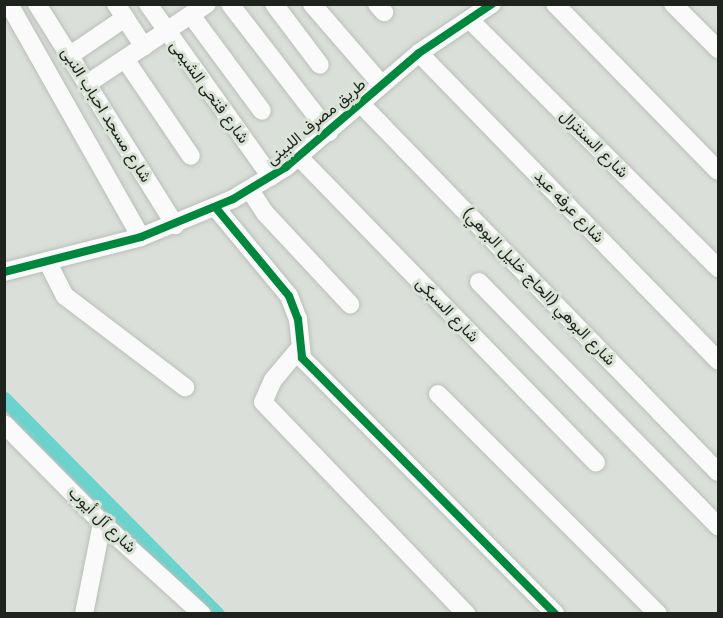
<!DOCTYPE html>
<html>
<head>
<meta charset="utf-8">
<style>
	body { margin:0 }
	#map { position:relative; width:723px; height:618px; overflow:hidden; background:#dae0d9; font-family:"Fira Sans",Vazirmatn,sans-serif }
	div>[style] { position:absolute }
	.canal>* { height:15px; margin:-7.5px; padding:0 7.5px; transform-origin:7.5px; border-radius:7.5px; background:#6ad3cd }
	.roads { filter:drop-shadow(0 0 2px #babeb9) drop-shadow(0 0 2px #babeb9) }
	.minor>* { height:18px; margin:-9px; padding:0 9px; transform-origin:9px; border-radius:9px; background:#f9faf9 }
	.cycleway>* { height:8px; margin:-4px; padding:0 4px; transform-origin:4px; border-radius:4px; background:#00873e }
	span { translate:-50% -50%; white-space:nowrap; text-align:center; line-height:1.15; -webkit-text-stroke:6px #d9e3d6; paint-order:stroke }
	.street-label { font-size:16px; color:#1f231e }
	.frame { position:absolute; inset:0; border:6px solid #1f231e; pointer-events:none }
</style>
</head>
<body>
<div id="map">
	<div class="canal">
		<div style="left:4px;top:399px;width:303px;rotate:45.3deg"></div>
	</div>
	<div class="roads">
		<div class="minor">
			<div style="left:9px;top:4px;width:268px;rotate:60.5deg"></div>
			<div style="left:37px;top:4px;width:261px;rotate:58deg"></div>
			<div style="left:116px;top:4px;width:51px;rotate:56.9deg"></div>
			<div style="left:148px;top:4px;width:212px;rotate:54.6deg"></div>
			<div style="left:230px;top:4px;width:162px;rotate:52.3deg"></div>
			<div style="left:274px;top:4px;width:76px;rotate:53deg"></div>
			<div style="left:312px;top:4px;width:106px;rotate:49.2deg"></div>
			<div style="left:377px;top:4px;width:11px;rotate:49deg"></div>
			<div style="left:555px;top:4px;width:233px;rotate:45.7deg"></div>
			<div style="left:673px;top:4px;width:64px;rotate:45deg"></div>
			<div style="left:191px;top:15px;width:119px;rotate:53.5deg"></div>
			<div style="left:470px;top:20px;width:351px;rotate:45deg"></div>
			<div style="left:419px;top:53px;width:429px;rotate:45.8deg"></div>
			<div style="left:69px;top:56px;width:68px;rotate:-34.2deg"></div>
			<div style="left:125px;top:59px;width:117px;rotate:55.8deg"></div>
			<div style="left:87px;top:84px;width:144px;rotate:-33.7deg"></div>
			<div style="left:360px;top:103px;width:514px;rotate:45.87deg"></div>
			<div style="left:299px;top:157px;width:426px;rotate:45.8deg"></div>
			<div style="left:250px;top:190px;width:27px;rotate:57deg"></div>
			<div style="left:265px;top:213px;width:125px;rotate:47deg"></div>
			<div style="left:216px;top:208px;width:114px;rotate:50.3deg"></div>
			<div style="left:289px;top:296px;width:25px;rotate:69deg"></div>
			<div style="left:298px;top:319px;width:39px;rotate:84deg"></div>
			<div style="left:302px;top:358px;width:360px;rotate:45.3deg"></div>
			<div style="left:47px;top:261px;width:39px;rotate:63deg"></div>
			<div style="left:65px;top:296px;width:151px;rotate:37.2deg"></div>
			<div style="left:4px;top:272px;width:141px;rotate:-14.3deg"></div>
			<div style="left:141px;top:237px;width:100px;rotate:-22.4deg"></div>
			<div style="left:233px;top:199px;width:62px;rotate:-31.1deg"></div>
			<div style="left:286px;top:167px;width:175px;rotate:-40.6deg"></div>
			<div style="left:419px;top:53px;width:88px;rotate:-33.9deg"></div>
			<div style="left:479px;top:282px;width:342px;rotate:45.6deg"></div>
			<div style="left:299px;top:349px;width:40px;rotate:130deg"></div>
			<div style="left:273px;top:380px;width:24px;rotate:114deg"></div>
			<div style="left:263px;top:402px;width:294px;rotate:46.2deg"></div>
			<div style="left:438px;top:394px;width:311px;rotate:45deg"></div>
			<div style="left:4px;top:424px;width:139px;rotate:45.3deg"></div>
			<div style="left:102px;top:523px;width:135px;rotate:42.3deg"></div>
			<div style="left:84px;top:614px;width:93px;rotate:-78.8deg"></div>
		</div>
	</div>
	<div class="cycleway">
		<div style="left:216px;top:208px;width:114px;rotate:50.3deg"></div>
		<div style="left:289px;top:296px;width:25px;rotate:69deg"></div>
		<div style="left:298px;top:319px;width:39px;rotate:84deg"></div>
		<div style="left:302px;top:358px;width:360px;rotate:45.3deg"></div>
		<div style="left:4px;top:272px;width:141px;rotate:-14.3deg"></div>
		<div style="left:141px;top:237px;width:100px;rotate:-22.4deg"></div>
		<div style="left:233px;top:199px;width:62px;rotate:-31.1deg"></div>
		<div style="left:286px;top:167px;width:175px;rotate:-40.6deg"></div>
		<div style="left:419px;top:53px;width:88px;rotate:-33.9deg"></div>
	</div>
	<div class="street-label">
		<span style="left:209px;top:92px;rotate:54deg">شارع فتحى الشيمى</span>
		<span style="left:106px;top:115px;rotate:58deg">شارع مسجد احباب النبى</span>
		<span style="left:316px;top:122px;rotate:-40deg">طريق مصرف اللبينى</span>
		<span style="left:594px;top:144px;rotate:45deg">شارع السنترال</span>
		<span style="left:569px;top:207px;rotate:46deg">شارع عرفه عيد</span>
		<span style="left:539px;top:287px;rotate:46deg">شارع البوهي (الحاج خليل البوهي)</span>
		<span style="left:447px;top:310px;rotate:46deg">شارع السبكى</span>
		<span style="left:102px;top:520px;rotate:44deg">شارع آل أيوب</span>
	</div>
	<div class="frame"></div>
</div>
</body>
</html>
